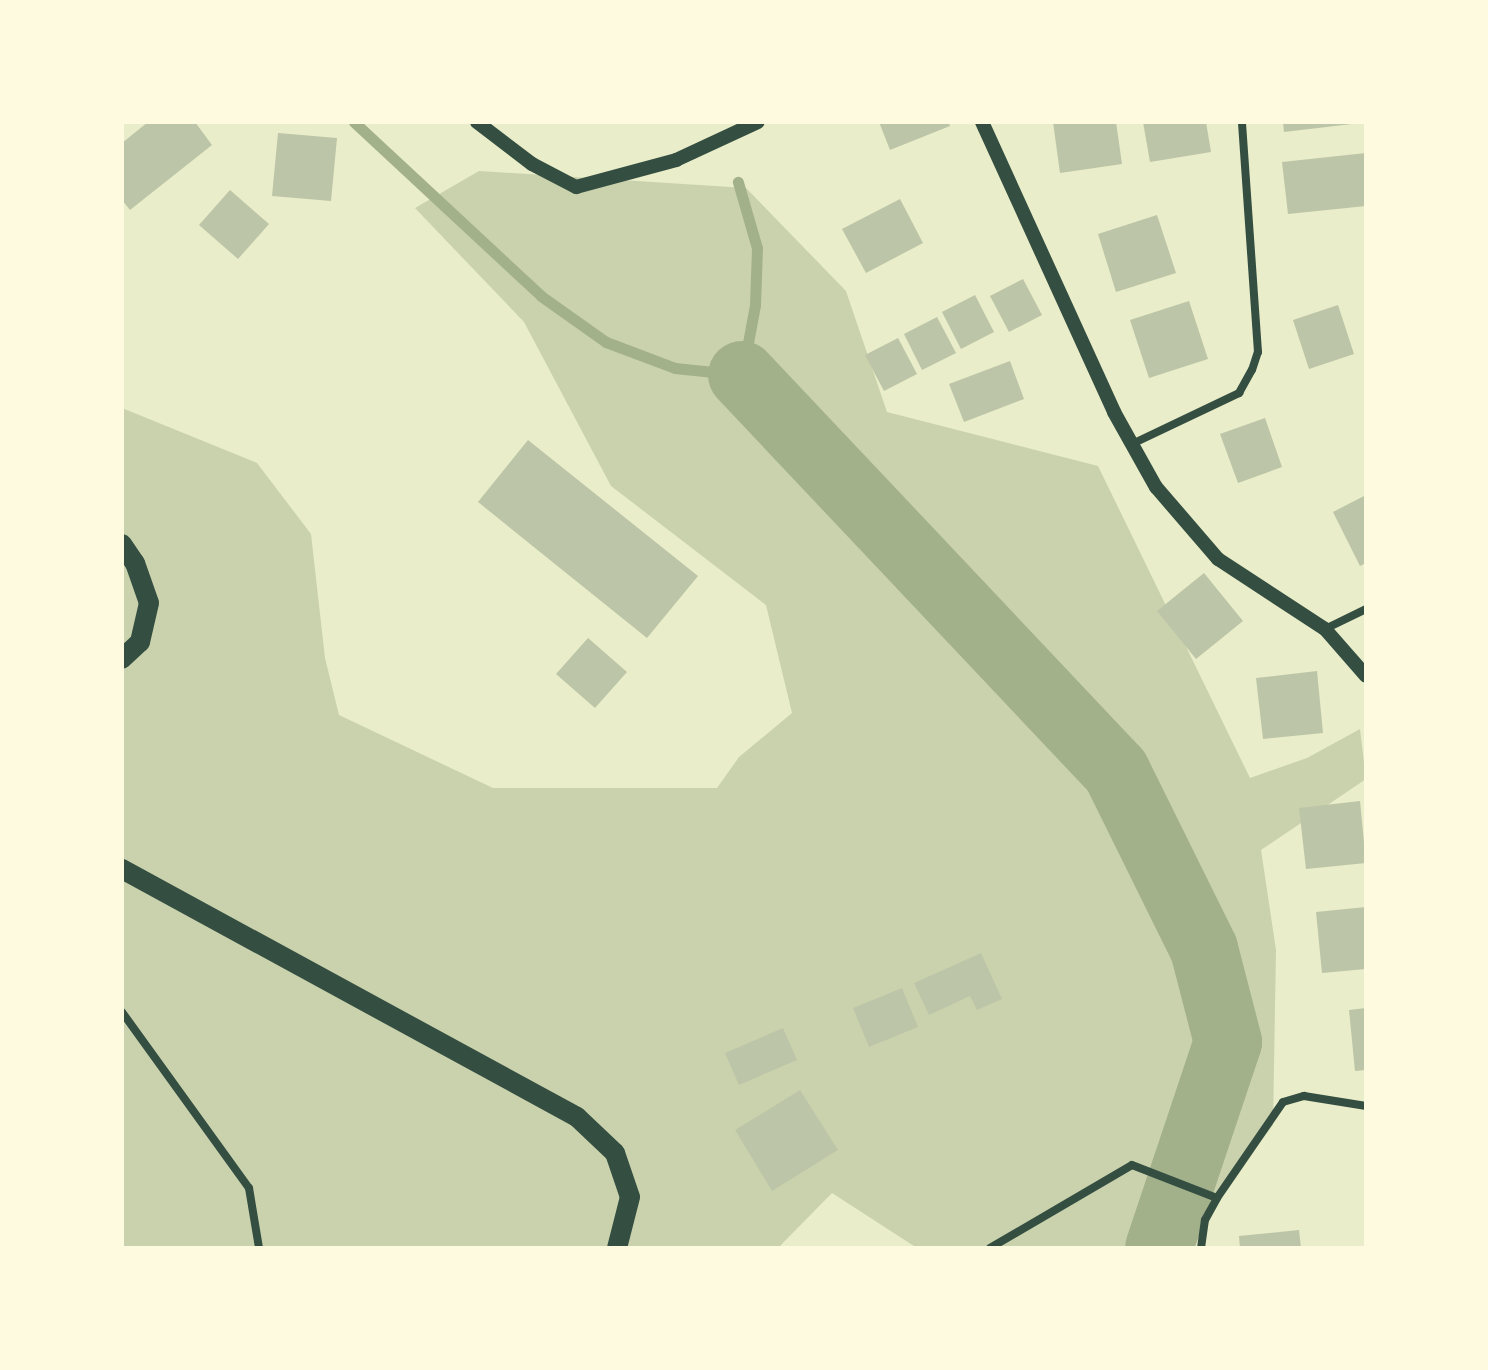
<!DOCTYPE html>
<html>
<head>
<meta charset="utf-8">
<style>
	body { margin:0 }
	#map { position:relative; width:1488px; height:1370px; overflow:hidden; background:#e9edc9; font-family:"Golos Text",sans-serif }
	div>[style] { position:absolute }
	.green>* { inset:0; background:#cad2ad }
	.stream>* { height:11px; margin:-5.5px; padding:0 5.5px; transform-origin:5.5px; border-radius:5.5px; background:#a3b18a }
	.river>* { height:68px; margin:-34px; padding:0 34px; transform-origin:34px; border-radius:34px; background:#a3b18a }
	.building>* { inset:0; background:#bcc5a7 }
	.minor>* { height:8px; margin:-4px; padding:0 4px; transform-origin:4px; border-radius:4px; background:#344e41 }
	.tertiary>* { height:14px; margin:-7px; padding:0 7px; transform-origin:7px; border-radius:7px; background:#344e41 }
	.primary>* { height:20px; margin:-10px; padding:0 10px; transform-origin:10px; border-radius:10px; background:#344e41 }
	span { translate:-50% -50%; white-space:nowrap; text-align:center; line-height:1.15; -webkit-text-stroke:6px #fefae0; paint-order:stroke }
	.frame { position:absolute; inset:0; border:124px solid #fefae0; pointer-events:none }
</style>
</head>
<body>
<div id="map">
	<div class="green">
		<div style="clip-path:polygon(479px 171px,746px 188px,846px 291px,887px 412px,1098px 466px,1250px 778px,1307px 758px,1360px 729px,1366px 779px,1261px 850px,1276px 950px,1273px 1125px,1178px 1248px,917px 1248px,832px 1193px,778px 1248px,122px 1248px,122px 408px,257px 463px,311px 534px,325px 658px,339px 715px,493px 788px,717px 788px,739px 757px,792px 713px,766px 605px,611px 486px,524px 322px,415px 208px)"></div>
	</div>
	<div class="stream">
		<div style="left:354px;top:122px;width:255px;rotate:42.9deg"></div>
		<div style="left:541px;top:296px;width:80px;rotate:35.3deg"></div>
		<div style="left:606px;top:342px;width:74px;rotate:20.6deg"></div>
		<div style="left:675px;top:368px;width:67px;rotate:6deg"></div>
		<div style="left:742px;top:375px;width:71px;rotate:-79.5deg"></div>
		<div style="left:755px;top:305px;width:57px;rotate:-88deg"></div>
		<div style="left:757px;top:248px;width:69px;rotate:-106.1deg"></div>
	</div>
	<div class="river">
		<div style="left:742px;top:375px;width:545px;rotate:46.64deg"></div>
		<div style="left:1116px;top:771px;width:199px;rotate:63.7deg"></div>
		<div style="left:1204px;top:949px;width:96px;rotate:75.5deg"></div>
		<div style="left:1228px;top:1042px;width:217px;rotate:108.5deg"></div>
	</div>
	<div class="building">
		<div style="clip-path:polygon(148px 122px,195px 122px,212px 145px,130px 210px,122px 200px,122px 143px)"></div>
		<div style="clip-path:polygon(879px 122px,949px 122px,950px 126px,890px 150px)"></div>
		<div style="clip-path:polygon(1053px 122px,1116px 122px,1122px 164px,1060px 173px)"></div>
		<div style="clip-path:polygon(1143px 122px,1206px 122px,1211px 152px,1150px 162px)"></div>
		<div style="clip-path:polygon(1283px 122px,1352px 122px,1352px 124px,1284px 132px)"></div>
		<div style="clip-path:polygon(278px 133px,337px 138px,331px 201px,272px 196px)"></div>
		<div style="clip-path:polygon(1366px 153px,1366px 206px,1288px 214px,1282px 162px)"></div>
		<div style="clip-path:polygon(230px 190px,269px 224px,238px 259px,199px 225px)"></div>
		<div style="clip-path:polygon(900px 199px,923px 243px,866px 273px,842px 229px)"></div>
		<div style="clip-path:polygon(1157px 215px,1176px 273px,1116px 292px,1098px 234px)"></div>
		<div style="clip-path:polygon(1023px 279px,1042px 315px,1009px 332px,990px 296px)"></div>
		<div style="clip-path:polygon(975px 295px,994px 332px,961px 349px,942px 312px)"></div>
		<div style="clip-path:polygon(1189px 301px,1208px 359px,1149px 378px,1130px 320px)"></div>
		<div style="clip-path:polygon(1338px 305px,1354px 354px,1309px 369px,1293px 320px)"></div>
		<div style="clip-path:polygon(937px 317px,956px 353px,922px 370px,904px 334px)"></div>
		<div style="clip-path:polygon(898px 338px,917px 374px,884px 391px,865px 355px)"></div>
		<div style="clip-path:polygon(1010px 361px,1024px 399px,964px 422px,949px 384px)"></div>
		<div style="clip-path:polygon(1265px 418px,1282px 467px,1238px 483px,1220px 434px)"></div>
		<div style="clip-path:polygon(528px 440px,698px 576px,647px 638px,478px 502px)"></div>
		<div style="clip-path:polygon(1366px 495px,1366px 563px,1360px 566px,1333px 512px)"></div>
		<div style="clip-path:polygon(1204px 573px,1243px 621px,1196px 659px,1157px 611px)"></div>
		<div style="clip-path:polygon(588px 638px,627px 672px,595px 708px,556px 674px)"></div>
		<div style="clip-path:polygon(1317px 671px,1323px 733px,1263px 739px,1256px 678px)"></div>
		<div style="clip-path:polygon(1360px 801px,1366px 863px,1306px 869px,1299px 808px)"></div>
		<div style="clip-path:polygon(1366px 907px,1366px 969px,1322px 973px,1316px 912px)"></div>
		<div style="clip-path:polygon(981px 953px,1002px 999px,977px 1010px,970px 996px,929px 1015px,914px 983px)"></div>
		<div style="clip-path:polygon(902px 988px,918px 1027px,869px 1047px,853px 1008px)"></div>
		<div style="clip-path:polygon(1366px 1008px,1366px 1070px,1355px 1071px,1349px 1010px)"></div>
		<div style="clip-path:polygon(783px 1028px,797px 1060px,739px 1085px,725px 1053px)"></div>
		<div style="clip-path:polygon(800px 1090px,838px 1150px,772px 1191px,735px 1130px)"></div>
		<div style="clip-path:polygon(1299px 1230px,1301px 1248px,1240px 1248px,1239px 1236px)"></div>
	</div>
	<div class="minor">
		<div style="left:1132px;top:444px;width:119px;rotate:-25.5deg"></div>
		<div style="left:1239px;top:393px;width:26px;rotate:-61deg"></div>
		<div style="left:1252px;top:370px;width:19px;rotate:-72deg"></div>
		<div style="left:1258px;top:352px;width:231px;rotate:-94deg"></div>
		<div style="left:1325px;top:629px;width:46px;rotate:-26deg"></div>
		<div style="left:122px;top:1012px;width:217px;rotate:54.2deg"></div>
		<div style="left:249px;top:1188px;width:61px;rotate:80.5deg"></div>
		<div style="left:990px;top:1248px;width:164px;rotate:-30.3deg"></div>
		<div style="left:1132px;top:1165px;width:91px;rotate:21.2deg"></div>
		<div style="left:1201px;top:1248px;width:28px;rotate:-82deg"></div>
		<div style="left:1205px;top:1220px;width:25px;rotate:-61deg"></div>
		<div style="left:1217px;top:1198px;width:116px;rotate:-55.5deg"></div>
		<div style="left:1283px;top:1102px;width:22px;rotate:-16deg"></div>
		<div style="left:1304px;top:1096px;width:63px;rotate:9.2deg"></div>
	</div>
	<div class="tertiary">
		<div style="left:477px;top:122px;width:69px;rotate:37.4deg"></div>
		<div style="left:532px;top:164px;width:50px;rotate:27.6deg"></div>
		<div style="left:576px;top:187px;width:104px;rotate:-15.1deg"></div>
		<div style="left:676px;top:160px;width:90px;rotate:-24.9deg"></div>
		<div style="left:982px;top:122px;width:319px;rotate:65.5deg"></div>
		<div style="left:1114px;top:412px;width:86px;rotate:60.8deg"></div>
		<div style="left:1156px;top:487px;width:95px;rotate:49.3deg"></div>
		<div style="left:1218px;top:559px;width:128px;rotate:33.2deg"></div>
		<div style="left:1325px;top:629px;width:62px;rotate:48.9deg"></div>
	</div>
	<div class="primary">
		<div style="left:122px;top:544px;width:23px;rotate:56deg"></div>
		<div style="left:135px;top:563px;width:42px;rotate:70.7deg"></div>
		<div style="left:149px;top:603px;width:40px;rotate:103deg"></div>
		<div style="left:140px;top:642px;width:25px;rotate:137deg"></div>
		<div style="left:122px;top:869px;width:518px;rotate:28.59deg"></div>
		<div style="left:577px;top:1117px;width:52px;rotate:43.5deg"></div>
		<div style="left:615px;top:1153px;width:46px;rotate:71.2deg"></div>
		<div style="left:630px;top:1197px;width:53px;rotate:104.3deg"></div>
	</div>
	<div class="frame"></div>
</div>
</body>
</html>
